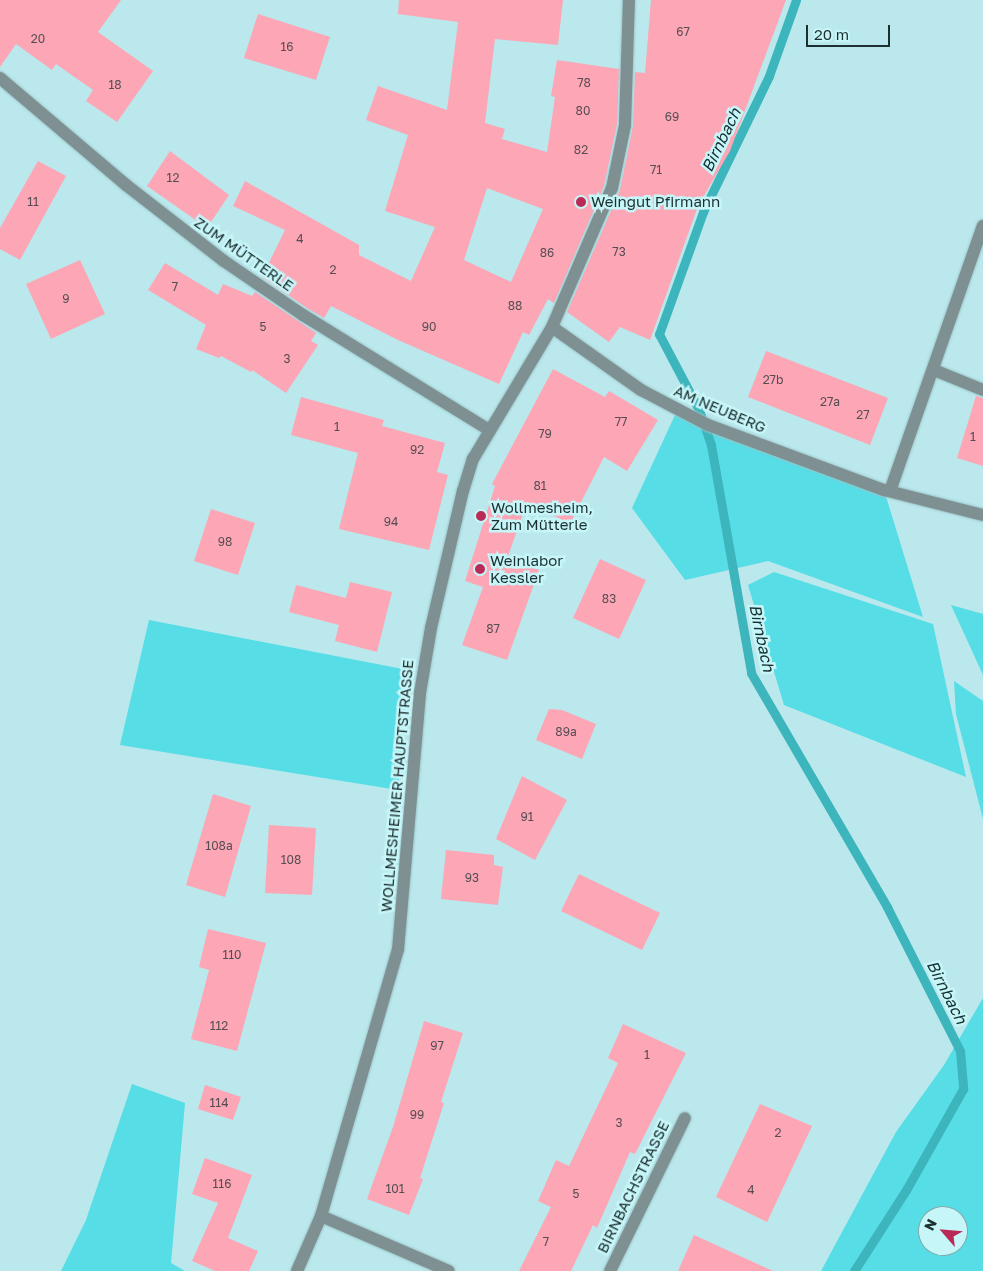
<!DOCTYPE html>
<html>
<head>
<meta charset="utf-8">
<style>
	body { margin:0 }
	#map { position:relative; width:983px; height:1271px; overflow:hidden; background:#bae8ec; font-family:"Golos Text",sans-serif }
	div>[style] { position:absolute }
	.green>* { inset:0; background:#56dde6 }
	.stream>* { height:9px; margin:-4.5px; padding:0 4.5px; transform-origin:4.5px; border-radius:4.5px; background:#3db5bd }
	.building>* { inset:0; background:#fda6b6 }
	.roads { filter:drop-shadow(0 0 1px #9bc3c6) drop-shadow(0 0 1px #9bc3c6) }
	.minor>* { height:12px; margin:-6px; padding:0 6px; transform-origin:6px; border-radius:6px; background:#7e9092 }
	.dots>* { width:14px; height:14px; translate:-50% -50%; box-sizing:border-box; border:2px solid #c7f6f9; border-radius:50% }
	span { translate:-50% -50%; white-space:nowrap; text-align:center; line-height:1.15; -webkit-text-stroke:5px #c7f6f9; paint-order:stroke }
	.number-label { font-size:12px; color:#554d52 }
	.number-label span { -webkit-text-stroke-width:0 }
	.poi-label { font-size:15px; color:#1d2f30 }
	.left { translate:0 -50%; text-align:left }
	.street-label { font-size:15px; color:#1d2f30 }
	.water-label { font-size:16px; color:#162f31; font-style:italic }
	.north { position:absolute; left:918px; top:1206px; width:50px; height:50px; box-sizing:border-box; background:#c7f6f9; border:1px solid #83a6a9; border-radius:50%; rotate:297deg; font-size:14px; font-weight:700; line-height:20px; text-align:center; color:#1d2f30 }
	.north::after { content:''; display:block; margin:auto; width:18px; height:22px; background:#b92a57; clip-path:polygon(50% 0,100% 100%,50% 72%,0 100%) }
	.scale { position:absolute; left:806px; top:25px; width:84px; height:22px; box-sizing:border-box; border:2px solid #1d2f30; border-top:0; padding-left:6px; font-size:15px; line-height:18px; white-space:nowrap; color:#1d2f30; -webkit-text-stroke:4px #c7f6f9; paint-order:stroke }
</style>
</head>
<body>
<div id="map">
	<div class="green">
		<div style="clip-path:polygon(675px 415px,884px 490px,923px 617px,768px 561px,685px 580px,632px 508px)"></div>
		<div style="clip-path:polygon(774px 572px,933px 624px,966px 777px,784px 705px,748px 585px)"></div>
		<div style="clip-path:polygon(951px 605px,983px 614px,983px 675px)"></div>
		<div style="clip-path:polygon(149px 620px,408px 670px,398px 790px,120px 745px)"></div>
		<div style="clip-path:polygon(954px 681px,983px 701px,983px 819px,956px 714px)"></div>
		<div style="clip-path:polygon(evenodd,983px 998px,983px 1271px,821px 1271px,896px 1132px,944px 1065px,983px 998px,928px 1216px,958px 1216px,958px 1246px,928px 1246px,928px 1216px)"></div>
		<div style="clip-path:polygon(132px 1084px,185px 1103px,171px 1263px,185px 1271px,61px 1271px,86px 1220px)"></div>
	</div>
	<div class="stream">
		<div style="left:796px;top:0;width:81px;rotate:109.6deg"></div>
		<div style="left:769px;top:76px;width:151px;rotate:115.9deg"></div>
		<div style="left:703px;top:212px;width:130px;rotate:109.8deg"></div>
		<div style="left:659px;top:334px;width:86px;rotate:62.2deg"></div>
		<div style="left:699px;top:410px;width:37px;rotate:71deg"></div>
		<div style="left:711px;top:445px;width:231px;rotate:80deg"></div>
		<div style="left:751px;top:673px;width:271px;rotate:59.8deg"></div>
		<div style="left:887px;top:907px;width:161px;rotate:63.1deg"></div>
		<div style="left:960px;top:1051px;width:38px;rotate:85deg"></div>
		<div style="left:963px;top:1089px;width:116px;rotate:119.4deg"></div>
		<div style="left:906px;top:1190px;width:96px;rotate:122.7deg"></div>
	</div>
	<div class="building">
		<div style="clip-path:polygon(0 0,121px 0,98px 32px,153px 71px,117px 122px,86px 101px,93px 90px,56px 64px,52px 70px,16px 44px,0 67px)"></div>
		<div style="clip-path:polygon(evenodd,399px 0,563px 0,558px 45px,495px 39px,485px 123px,505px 129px,502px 139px,547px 152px,555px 97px,551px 96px,557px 60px,619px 69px,617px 124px,604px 186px,554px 303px,548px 299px,529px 335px,523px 332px,499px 384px,398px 340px,331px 306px,324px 318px,307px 308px,262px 277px,285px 230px,233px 206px,245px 181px,359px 245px,359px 255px,411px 281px,435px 227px,385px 211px,408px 135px,366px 120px,378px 86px,447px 110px,458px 22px,398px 14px,399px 0,487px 188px,543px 209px,511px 282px,464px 260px,487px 188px)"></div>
		<div style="clip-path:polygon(651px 0,786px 0,730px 151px,698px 206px,650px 340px,620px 327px,609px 342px,567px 312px,620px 190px,633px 126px,635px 72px,645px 73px)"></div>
		<div style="clip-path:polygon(258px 14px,330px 37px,316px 80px,244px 58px)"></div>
		<div style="clip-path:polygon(170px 151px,229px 195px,207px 228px,147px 186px)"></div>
		<div style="clip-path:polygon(38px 161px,66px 176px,20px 260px,0 249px,0 228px)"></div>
		<div style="clip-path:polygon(80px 260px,105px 314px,51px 339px,26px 284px)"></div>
		<div style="clip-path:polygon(165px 263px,218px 295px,223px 284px,252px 296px,255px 292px,316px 333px,311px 341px,318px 345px,286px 393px,252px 370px,251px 372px,221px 356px,219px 358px,196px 349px,206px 325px,148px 290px)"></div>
		<div style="clip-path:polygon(766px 351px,888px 398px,870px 445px,748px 397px)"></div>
		<div style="clip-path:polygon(553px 369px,605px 397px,609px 391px,658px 420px,627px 471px,604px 457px,570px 524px,527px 502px,507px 559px,539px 570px,507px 660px,462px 645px,483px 587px,465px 581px,495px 486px,492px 484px)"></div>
		<div style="clip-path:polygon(976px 396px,983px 398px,983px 466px,957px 458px)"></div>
		<div style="clip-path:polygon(301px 397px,384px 420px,382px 426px,445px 443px,437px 472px,448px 475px,429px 550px,339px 529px,358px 453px,291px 435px)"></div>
		<div style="clip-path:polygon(211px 509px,255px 523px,238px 575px,194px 561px)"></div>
		<div style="clip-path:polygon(600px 559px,646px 580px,619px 639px,573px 618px)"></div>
		<div style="clip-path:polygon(350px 582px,392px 592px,377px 652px,335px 641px,339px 625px,289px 612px,296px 585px,346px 598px)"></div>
		<div style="clip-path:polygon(549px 709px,562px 710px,596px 724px,582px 759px,536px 740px)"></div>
		<div style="clip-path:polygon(522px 776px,567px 800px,535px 860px,496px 839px)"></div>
		<div style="clip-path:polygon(213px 794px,251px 806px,225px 897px,186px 885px)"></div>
		<div style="clip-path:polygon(269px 825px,316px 828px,312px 895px,265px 893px)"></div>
		<div style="clip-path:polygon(446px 850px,494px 855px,494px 865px,503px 867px,498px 905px,441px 899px)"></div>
		<div style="clip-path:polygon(579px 874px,660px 913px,642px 950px,561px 911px)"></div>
		<div style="clip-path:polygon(208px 929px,266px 943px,237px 1051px,191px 1039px,209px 970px,199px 967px)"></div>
		<div style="clip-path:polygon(424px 1021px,463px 1033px,441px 1102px,444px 1103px,420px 1178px,423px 1179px,409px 1215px,367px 1199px,393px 1127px)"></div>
		<div style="clip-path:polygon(623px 1024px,686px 1053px,635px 1154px,630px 1152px,597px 1228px,593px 1225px,571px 1271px,519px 1271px,551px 1207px,538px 1201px,556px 1160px,569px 1166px,618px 1063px,608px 1058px)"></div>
		<div style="clip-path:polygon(205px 1085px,241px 1097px,233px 1120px,198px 1109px)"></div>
		<div style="clip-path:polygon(760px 1104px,812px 1126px,767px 1222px,716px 1197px)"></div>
		<div style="clip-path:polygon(205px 1158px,252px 1175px,228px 1238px,258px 1251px,249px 1271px,215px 1271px,192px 1261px,218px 1203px,192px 1194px)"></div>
		<div style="clip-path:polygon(694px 1235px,773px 1271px,678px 1271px)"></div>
	</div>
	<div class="roads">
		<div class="minor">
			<div style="left:0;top:78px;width:165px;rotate:40.3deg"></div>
			<div style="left:126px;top:185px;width:124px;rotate:37.8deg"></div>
			<div style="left:224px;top:261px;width:96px;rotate:34.4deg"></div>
			<div style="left:303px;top:315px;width:219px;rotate:31.7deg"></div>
			<div style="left:552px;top:327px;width:109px;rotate:35.3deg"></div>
			<div style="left:641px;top:390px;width:76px;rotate:27.6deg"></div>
			<div style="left:708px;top:425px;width:188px;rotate:20.3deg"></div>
			<div style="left:884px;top:490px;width:102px;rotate:14.2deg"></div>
			<div style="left:934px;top:370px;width:53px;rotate:22.2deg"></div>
			<div style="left:890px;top:491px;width:281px;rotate:-70.7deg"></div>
			<div style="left:321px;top:1216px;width:139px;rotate:23.3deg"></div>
			<div style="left:297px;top:1271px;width:60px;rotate:-66.4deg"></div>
			<div style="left:321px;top:1216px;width:277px;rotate:-73.9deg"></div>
			<div style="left:398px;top:950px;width:258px;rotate:-85.1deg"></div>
			<div style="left:420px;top:693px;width:66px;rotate:-80.4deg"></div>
			<div style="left:431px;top:628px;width:141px;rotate:-76.9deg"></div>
			<div style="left:463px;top:491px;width:34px;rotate:-73deg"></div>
			<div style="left:473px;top:459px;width:154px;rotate:-59.1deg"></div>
			<div style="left:552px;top:327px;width:151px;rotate:-66.7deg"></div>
			<div style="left:612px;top:188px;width:64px;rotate:-78.3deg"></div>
			<div style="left:625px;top:125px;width:125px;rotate:-88.2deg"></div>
			<div style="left:610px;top:1271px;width:170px;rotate:-63.9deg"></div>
		</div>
	</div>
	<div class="dots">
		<div style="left:581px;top:202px;background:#b92a57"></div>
		<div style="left:481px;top:516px;background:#b92a57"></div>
		<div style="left:480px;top:569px;background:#b92a57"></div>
	</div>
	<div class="number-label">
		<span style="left:683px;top:32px">67</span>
		<span style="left:38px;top:39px">20</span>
		<span style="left:287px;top:47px">16</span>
		<span style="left:584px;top:83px">78</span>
		<span style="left:115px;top:85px">18</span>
		<span style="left:583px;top:111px">80</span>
		<span style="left:672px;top:117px">69</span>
		<span style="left:581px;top:150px">82</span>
		<span style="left:656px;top:170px">71</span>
		<span style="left:173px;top:178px">12</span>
		<span style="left:33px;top:202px">11</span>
		<span style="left:300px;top:239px">4</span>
		<span style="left:619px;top:252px">73</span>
		<span style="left:547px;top:253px">86</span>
		<span style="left:333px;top:270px">2</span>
		<span style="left:175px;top:287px">7</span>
		<span style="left:66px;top:299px">9</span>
		<span style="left:515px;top:306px">88</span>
		<span style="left:263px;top:327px">5</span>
		<span style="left:429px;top:327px">90</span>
		<span style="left:287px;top:359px">3</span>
		<span style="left:773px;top:380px">27b</span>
		<span style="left:830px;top:402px">27a</span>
		<span style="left:863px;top:415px">27</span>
		<span style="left:621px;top:422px">77</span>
		<span style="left:337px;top:427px">1</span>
		<span style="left:545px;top:434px">79</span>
		<span style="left:973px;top:437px">1</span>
		<span style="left:417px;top:450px">92</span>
		<span style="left:540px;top:486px">81</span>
		<span style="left:391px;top:522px">94</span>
		<span style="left:225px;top:542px">98</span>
		<span style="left:609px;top:599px">83</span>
		<span style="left:493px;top:629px">87</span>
		<span style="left:566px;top:732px">89a</span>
		<span style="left:527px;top:817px">91</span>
		<span style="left:219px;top:846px">108a</span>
		<span style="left:291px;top:860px">108</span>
		<span style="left:472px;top:878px">93</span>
		<span style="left:232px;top:955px">110</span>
		<span style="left:219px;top:1026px">112</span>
		<span style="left:437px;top:1046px">97</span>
		<span style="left:647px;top:1055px">1</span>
		<span style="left:219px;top:1103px">114</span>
		<span style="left:417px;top:1115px">99</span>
		<span style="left:619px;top:1123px">3</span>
		<span style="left:778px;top:1133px">2</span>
		<span style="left:222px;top:1184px">116</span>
		<span style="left:395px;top:1189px">101</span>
		<span style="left:751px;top:1190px">4</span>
		<span style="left:576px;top:1194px">5</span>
		<span style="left:546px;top:1242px">7</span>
	</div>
	<div class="poi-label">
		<span class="left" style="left:591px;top:202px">Weingut Pfirmann</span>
		<span class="left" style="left:491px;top:516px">Wollmesheim,<br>Zum Mütterle</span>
		<span class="left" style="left:490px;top:569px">Weinlabor<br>Kessler</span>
	</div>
	<div class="street-label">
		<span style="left:244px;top:254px;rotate:35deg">ZUM MÜTTERLE</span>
		<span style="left:720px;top:409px;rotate:23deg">AM NEUBERG</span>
		<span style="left:397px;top:786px;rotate:-85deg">WOLLMESHEIMER HAUPTSTRASSE</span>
		<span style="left:633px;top:1187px;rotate:-64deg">BIRNBACHSTRASSE</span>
	</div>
	<div class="water-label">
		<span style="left:721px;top:140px;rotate:-64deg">Birnbach</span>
		<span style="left:762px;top:638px;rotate:78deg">Birnbach</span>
		<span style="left:947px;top:992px;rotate:63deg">Birnbach</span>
	</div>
	<div class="north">N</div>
	<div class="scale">20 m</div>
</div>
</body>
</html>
